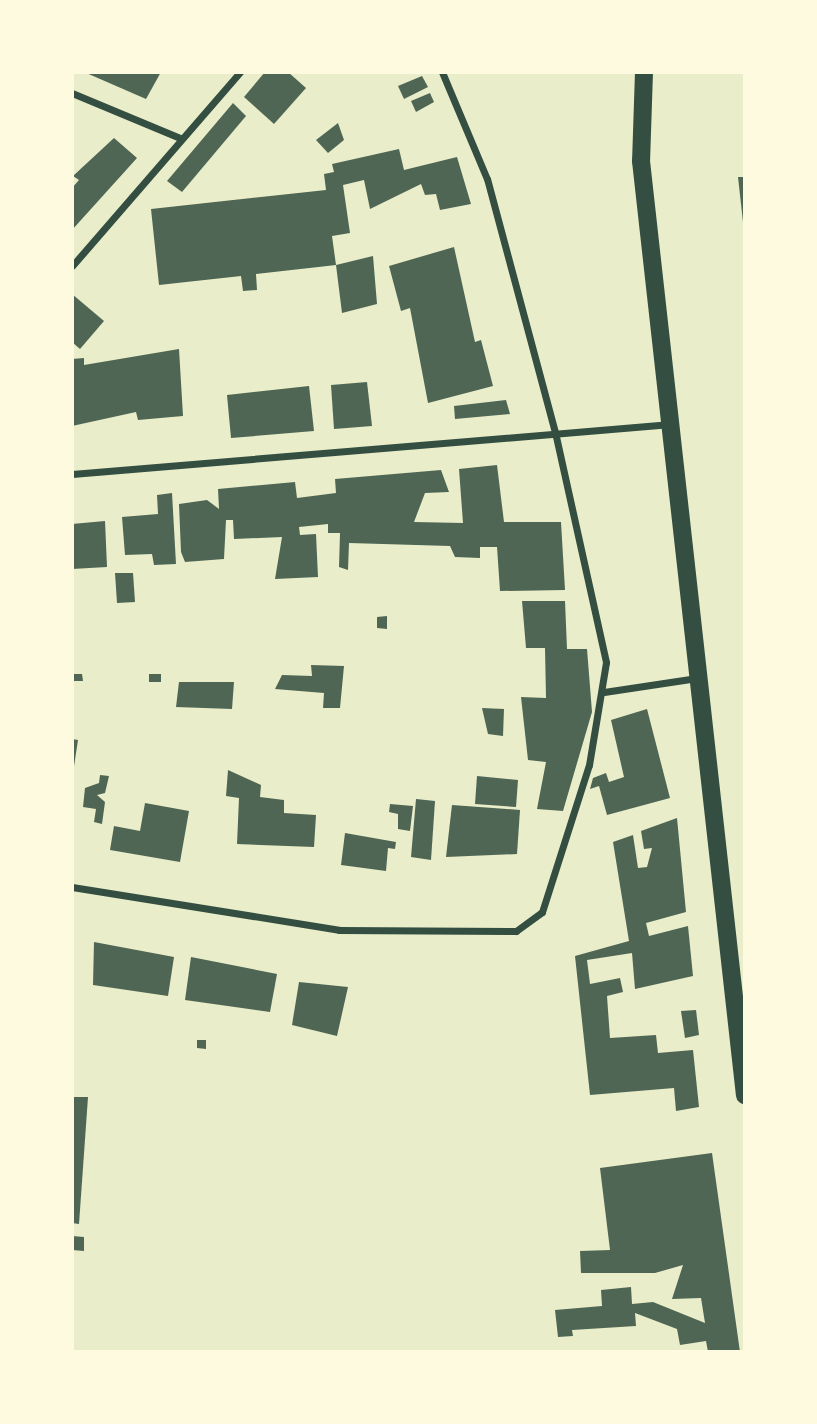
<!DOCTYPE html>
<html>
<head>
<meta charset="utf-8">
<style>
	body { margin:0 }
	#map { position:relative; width:817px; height:1424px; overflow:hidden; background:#e9edc9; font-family:"PT Sans",sans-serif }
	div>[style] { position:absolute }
	.building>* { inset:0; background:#4f6655 }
	.minor>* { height:7px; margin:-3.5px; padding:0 3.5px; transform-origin:3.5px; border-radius:3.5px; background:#344e41 }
	.primary>* { height:18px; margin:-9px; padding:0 9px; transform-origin:9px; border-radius:9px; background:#344e41 }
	span { translate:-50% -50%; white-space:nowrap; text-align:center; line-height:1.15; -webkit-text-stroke:5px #fefae0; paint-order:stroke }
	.frame { position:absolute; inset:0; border:74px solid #fefae0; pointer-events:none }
</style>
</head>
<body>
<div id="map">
	<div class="building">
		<div style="clip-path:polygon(84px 72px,161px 72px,146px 99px)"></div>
		<div style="clip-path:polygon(265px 72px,288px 72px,306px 88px,274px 124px,244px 97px)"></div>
		<div style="clip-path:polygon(422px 76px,428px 87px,404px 99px,398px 86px)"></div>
		<div style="clip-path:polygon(430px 93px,434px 102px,416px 112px,411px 101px)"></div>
		<div style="clip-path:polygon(233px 103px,246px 116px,182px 192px,167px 181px)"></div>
		<div style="clip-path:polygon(338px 123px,344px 140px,328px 153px,316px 140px)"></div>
		<div style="clip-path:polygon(114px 138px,137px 158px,72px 230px,72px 188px,79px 180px,73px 176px)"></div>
		<div style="clip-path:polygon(399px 149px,404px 170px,457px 157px,471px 204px,440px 210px,436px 194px,425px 195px,421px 184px,370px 209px,364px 180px,343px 185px,350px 233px,332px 236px,336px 265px,256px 274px,257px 290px,243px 291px,241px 276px,159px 285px,151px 209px,326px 190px,324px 174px,334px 172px,332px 164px)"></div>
		<div style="clip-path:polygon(738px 177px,745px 177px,745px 222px,743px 222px)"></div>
		<div style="clip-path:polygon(454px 247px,475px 342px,481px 340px,493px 386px,428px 403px,410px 308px,401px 311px,389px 266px)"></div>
		<div style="clip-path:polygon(373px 256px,377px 304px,342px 313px,336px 265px)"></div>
		<div style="clip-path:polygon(72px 294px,104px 321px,80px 349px,72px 342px)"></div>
		<div style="clip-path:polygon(179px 349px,183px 416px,138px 420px,136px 412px,72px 426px,72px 359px,84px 358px,84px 365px)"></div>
		<div style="clip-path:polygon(367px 382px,372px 426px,334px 429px,331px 385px)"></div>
		<div style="clip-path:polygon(309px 386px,314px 431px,231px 438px,227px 395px)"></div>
		<div style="clip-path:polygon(506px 400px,510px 414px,455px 419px,454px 406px)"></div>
		<div style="clip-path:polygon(497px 465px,504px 522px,561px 522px,565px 590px,500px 591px,497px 547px,480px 547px,480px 558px,455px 557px,450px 546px,349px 543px,348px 570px,339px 567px,340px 533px,328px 533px,328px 524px,299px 527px,300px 535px,316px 534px,318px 577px,275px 579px,282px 537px,234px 539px,233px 520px,226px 520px,224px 559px,185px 562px,181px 552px,179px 504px,207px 500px,219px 509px,218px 489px,295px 482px,297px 498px,336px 493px,335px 479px,441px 470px,449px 492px,425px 493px,414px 522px,463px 523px,459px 469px)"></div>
		<div style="clip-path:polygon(172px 493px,176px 564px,154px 565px,152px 554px,125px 555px,122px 517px,158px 514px,157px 495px)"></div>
		<div style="clip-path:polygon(105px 521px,107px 567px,72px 569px,72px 524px)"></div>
		<div style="clip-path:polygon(115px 573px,133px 573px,135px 602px,117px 603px)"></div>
		<div style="clip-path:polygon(522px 601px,565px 601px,567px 649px,587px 649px,592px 712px,563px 811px,537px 809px,546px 762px,528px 760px,521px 697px,546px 698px,545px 648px,526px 648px)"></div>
		<div style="clip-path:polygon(387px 616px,387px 629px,377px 628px,377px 617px)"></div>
		<div style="clip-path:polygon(311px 665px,344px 666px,340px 708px,323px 708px,324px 693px,275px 689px,282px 675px,312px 676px)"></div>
		<div style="clip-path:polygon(72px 674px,82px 674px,83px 681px,72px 681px)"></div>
		<div style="clip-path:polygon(149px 674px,161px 674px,161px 682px,149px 682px)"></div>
		<div style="clip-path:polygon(179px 682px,234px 682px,232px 709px,176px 707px)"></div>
		<div style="clip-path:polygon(482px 708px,504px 709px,503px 736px,488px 734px)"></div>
		<div style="clip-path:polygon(647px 709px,670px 798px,607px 815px,599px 786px,590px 789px,593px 778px,606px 773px,609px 782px,624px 777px,611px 720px)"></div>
		<div style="clip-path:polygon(72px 739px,78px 740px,73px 773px,72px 773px)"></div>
		<div style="clip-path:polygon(228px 770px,261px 785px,260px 797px,284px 800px,284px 813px,316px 815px,314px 847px,237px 844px,239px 798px,226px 796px)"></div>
		<div style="clip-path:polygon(100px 775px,109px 776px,105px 793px,97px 795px,105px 802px,102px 824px,94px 822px,96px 809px,83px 807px,85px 788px,99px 783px)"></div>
		<div style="clip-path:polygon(477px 776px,518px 780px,516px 807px,475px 804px)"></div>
		<div style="clip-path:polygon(416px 799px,435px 801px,431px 860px,411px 857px)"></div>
		<div style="clip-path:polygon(145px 803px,189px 811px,180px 862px,110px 850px,114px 826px,140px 831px)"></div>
		<div style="clip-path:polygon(390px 804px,413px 806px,410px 831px,398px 829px,398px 814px,389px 812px)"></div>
		<div style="clip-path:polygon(452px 805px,520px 810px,517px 854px,446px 857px)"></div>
		<div style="clip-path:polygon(677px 818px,686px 912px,646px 923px,649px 936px,688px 926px,693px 976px,635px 989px,632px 953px,587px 960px,590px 984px,620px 978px,623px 992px,607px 996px,610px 1038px,656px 1035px,658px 1053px,693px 1050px,699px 1107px,676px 1111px,674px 1088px,590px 1095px,575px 956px,629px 941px,613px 842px,633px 835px,638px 868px,647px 867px,652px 848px,644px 849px,641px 831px)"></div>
		<div style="clip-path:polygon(345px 833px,396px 842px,395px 849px,388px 848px,386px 871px,341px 865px)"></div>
		<div style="clip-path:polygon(94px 942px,174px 957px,168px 996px,93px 985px)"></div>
		<div style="clip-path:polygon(191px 957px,277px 974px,270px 1012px,185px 1000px)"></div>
		<div style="clip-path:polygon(299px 982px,348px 987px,337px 1036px,292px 1025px)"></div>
		<div style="clip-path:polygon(696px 1010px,699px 1035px,685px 1038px,681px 1011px)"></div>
		<div style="clip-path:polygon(197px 1040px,206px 1040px,206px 1049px,197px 1048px)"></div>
		<div style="clip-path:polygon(72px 1097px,88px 1097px,79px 1224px,72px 1223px)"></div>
		<div style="clip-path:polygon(712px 1153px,740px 1352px,708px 1352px,706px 1341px,680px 1345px,677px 1329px,635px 1313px,636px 1326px,572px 1330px,573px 1336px,558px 1337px,555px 1310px,602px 1306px,601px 1290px,631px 1287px,632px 1304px,653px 1302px,705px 1323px,701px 1298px,672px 1299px,683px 1265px,655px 1273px,581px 1273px,580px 1251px,610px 1250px,600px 1168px)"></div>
		<div style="clip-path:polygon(72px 1236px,84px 1237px,84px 1251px,72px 1250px)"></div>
	</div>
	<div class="minor">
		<div style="left:72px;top:93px;width:117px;rotate:22.6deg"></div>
		<div style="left:72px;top:266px;width:257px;rotate:-49.1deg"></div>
		<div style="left:72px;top:474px;width:601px;rotate:-4.77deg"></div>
		<div style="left:604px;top:692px;width:94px;rotate:-8.6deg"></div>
		<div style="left:72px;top:887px;width:270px;rotate:9.1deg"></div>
		<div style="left:339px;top:930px;width:177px;rotate:0.3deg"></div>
		<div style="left:516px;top:931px;width:32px;rotate:-36deg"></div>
		<div style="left:542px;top:912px;width:154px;rotate:-72.3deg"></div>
		<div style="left:589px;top:765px;width:104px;rotate:-80.6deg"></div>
		<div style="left:606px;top:662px;width:231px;rotate:-102.5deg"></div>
		<div style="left:556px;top:436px;width:266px;rotate:-105deg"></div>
		<div style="left:487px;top:179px;width:116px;rotate:-112.8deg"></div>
	</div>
	<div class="primary">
		<div style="left:644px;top:72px;width:89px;rotate:91.9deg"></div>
		<div style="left:641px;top:161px;width:940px;rotate:83.65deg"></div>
	</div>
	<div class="frame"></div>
</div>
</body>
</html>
